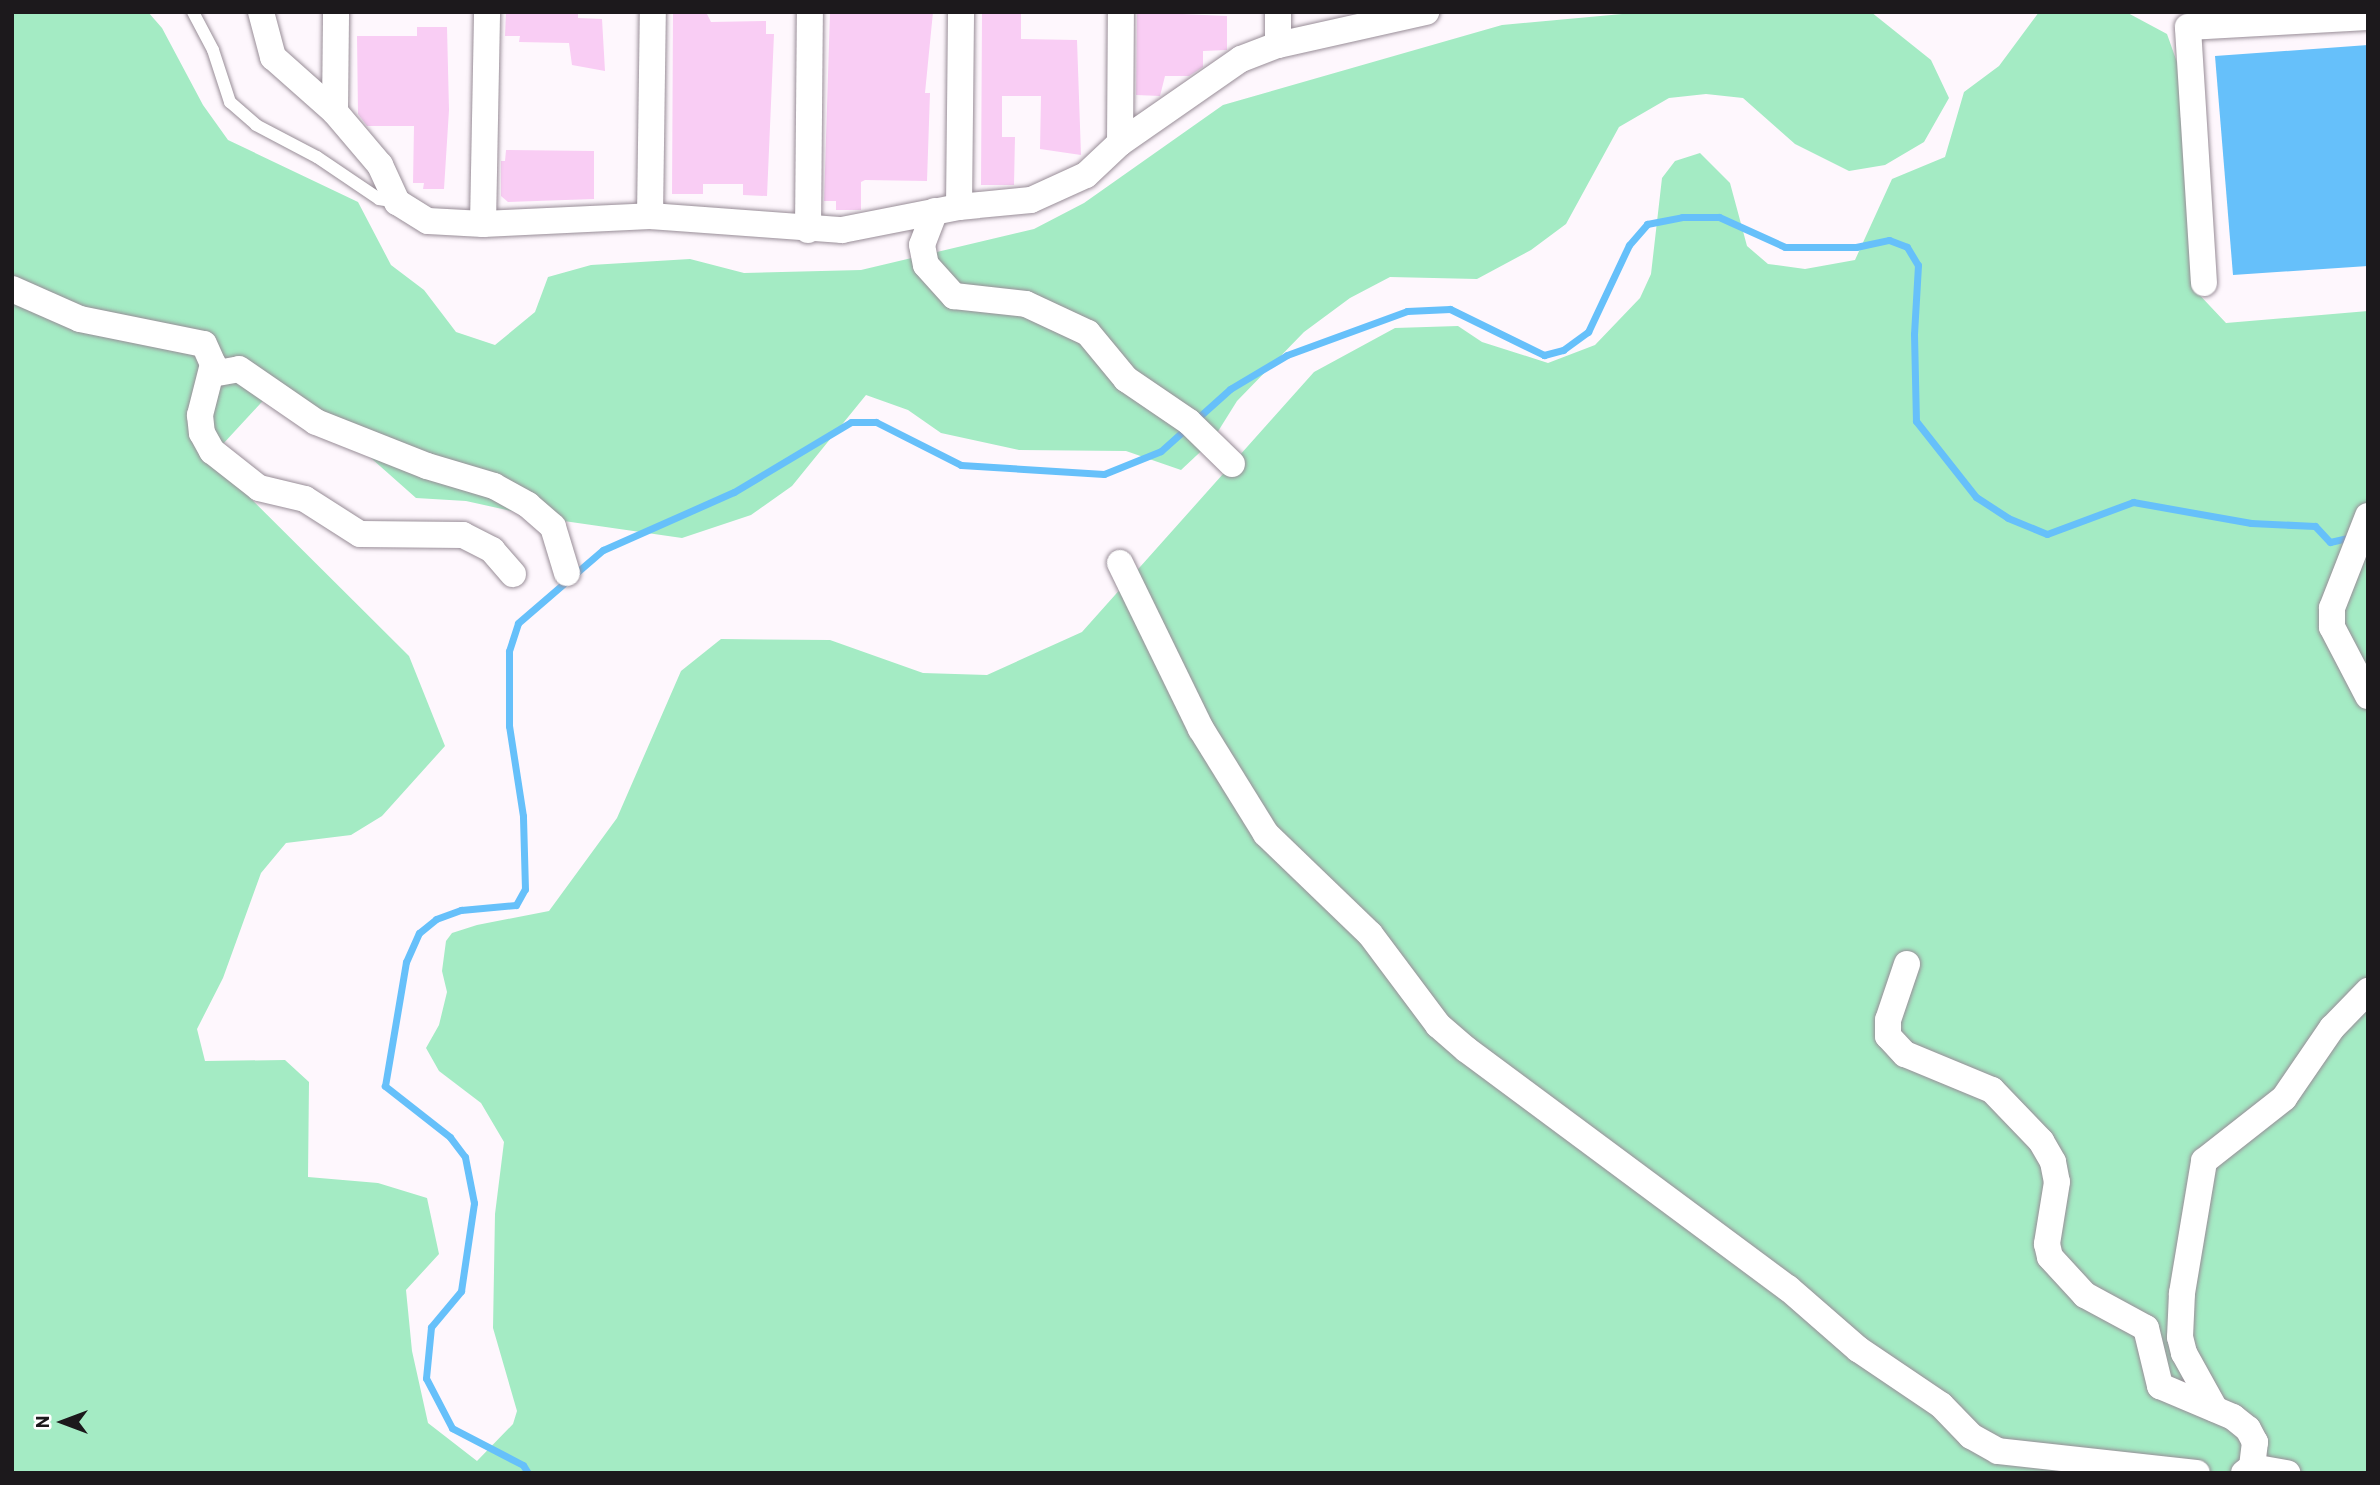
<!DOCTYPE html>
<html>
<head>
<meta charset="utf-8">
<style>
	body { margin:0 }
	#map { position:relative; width:2380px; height:1485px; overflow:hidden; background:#fef7fd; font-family:Barlow,sans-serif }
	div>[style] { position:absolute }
	.green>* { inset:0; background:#a4ebc4 }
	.water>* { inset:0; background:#66c0fa }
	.stream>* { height:7px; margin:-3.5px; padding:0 3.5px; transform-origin:3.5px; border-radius:3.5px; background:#66c0fa }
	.building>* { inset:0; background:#f9cdf4 }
	.roads { filter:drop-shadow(0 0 2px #988d97) drop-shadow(0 0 2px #988d97) }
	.service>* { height:12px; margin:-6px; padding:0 6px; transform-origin:6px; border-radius:6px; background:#fff }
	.minor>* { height:26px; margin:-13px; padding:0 13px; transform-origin:13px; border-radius:13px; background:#fff }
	span { translate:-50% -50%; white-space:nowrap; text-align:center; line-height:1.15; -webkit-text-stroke:5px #fff; paint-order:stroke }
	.frame { position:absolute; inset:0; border:14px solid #1c191c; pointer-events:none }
	.north { position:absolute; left:28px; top:1387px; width:70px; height:70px; -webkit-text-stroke:5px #fff; paint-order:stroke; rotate:270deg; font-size:19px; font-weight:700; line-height:28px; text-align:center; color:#1c191c }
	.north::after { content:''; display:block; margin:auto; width:24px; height:32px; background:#1c191c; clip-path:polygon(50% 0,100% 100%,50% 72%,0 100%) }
</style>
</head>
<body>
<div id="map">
	<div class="green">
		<div style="clip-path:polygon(12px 12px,148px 12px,162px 28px,203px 105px,228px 140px,358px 202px,391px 265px,424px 290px,456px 332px,495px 345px,535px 312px,548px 277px,591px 265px,690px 259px,744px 273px,861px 270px,1034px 229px,1084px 203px,1223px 105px,1502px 25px,1633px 13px,1871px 12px,1931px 60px,1949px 98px,1924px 142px,1885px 165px,1849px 171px,1795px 144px,1743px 98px,1706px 94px,1669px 98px,1619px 127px,1566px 224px,1531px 250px,1477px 279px,1390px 277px,1350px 298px,1304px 332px,1237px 401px,1212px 441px,1181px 470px,1126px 451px,1019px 450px,941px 433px,908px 410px,866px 395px,792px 486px,751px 515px,682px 538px,543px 518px,466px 501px,416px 498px,354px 443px,271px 392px,210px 458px,409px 656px,445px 746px,382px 816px,351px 835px,286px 843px,261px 873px,223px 978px,197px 1029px,205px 1061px,285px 1060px,309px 1082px,308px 1177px,378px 1183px,427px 1198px,439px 1254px,406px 1290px,412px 1351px,428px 1423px,477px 1461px,513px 1424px,517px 1411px,493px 1328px,495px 1214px,504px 1142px,481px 1103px,439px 1071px,426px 1048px,439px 1025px,447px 992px,442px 971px,446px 941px,452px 933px,477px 925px,549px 911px,617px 818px,681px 671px,721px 639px,830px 640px,923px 673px,987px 675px,1082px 632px,1314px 372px,1395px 328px,1458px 326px,1482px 342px,1548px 363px,1595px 345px,1640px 298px,1651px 274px,1662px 178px,1675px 161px,1700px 153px,1730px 183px,1747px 246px,1768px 264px,1805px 269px,1855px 260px,1892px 179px,1945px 157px,1964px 92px,1999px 66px,2039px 12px,2126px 12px,2167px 34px,2189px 96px,2193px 288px,2226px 323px,2368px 311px,2368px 1473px,12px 1473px)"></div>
	</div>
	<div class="water">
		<div style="clip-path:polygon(2368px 45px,2368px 266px,2233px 275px,2215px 56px)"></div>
	</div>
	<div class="stream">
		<div style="left:528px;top:1473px;width:9px;rotate:-122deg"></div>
		<div style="left:523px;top:1465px;width:80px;rotate:-152.5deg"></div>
		<div style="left:452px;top:1428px;width:56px;rotate:-117.5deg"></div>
		<div style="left:426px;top:1378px;width:51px;rotate:-84.4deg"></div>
		<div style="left:431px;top:1327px;width:47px;rotate:-50.2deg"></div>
		<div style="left:461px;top:1291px;width:89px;rotate:-81.6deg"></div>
		<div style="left:474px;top:1203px;width:47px;rotate:-101.1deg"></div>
		<div style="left:465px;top:1157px;width:25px;rotate:-127deg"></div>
		<div style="left:450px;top:1137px;width:83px;rotate:-141.9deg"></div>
		<div style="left:385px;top:1086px;width:126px;rotate:-80.4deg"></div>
		<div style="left:406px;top:962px;width:32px;rotate:-66deg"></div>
		<div style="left:419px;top:933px;width:22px;rotate:-39deg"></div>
		<div style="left:436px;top:919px;width:27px;rotate:-20deg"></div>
		<div style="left:461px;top:910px;width:55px;rotate:-5.2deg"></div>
		<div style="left:516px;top:905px;width:18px;rotate:-61deg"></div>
		<div style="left:525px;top:889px;width:73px;rotate:-91.6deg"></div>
		<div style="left:523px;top:816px;width:91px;rotate:-98.8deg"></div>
		<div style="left:509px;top:726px;width:75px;rotate:-90deg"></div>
		<div style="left:509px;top:651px;width:29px;rotate:-72deg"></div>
		<div style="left:518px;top:623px;width:112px;rotate:-40.7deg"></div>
		<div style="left:603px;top:550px;width:143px;rotate:-23.9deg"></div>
		<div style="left:734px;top:492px;width:136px;rotate:-30.9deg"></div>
		<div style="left:851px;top:422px;width:25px"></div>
		<div style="left:876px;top:422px;width:95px;rotate:26.8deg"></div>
		<div style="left:961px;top:465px;width:143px;rotate:3.6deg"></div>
		<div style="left:1104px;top:474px;width:61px;rotate:-22deg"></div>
		<div style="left:1161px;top:451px;width:93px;rotate:-41.9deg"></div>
		<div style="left:1230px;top:389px;width:66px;rotate:-30.8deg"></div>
		<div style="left:1287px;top:355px;width:128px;rotate:-20.1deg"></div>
		<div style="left:1407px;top:311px;width:43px;rotate:-2.7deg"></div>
		<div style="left:1450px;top:309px;width:105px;rotate:26.1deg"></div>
		<div style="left:1544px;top:355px;width:20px;rotate:-15deg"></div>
		<div style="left:1563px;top:350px;width:31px;rotate:-36deg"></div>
		<div style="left:1588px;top:332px;width:96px;rotate:-64.8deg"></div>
		<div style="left:1629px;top:245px;width:28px;rotate:-49deg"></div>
		<div style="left:1647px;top:224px;width:36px;rotate:-11deg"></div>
		<div style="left:1682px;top:217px;width:37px"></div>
		<div style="left:1719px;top:217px;width:72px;rotate:24.4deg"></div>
		<div style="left:1785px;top:247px;width:71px"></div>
		<div style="left:1856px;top:247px;width:34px;rotate:-12deg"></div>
		<div style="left:1889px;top:240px;width:19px;rotate:21deg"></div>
		<div style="left:1907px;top:247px;width:21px;rotate:59deg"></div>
		<div style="left:1918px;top:265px;width:69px;rotate:93.3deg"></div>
		<div style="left:1914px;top:334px;width:87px;rotate:88.7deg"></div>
		<div style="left:1916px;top:421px;width:97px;rotate:51.7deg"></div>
		<div style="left:1976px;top:497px;width:38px;rotate:33deg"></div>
		<div style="left:2008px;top:518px;width:42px;rotate:22.3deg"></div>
		<div style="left:2047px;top:534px;width:92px;rotate:-20.4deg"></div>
		<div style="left:2133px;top:502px;width:120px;rotate:10.1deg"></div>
		<div style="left:2251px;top:523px;width:64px;rotate:2.7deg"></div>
		<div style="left:2315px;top:526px;width:22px;rotate:47deg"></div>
		<div style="left:2330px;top:542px;width:23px;rotate:-13deg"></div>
	</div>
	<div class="building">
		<div style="clip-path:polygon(506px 12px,578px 13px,578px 18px,602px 19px,605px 71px,572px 65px,569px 43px,519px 42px,520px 36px,505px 36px)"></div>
		<div style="clip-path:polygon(673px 12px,706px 12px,711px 22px,766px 21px,766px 34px,774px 34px,767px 196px,743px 195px,743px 184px,703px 184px,703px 194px,672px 194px)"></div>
		<div style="clip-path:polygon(830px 12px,933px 12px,925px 93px,930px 93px,927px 181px,865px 180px,861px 182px,861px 210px,836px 210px,836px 201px,824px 201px)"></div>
		<div style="clip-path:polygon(982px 12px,1021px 12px,1021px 39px,1077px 40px,1081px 155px,1040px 149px,1041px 96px,1002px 96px,1002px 137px,1015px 137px,1014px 185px,981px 185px)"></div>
		<div style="clip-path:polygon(1137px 12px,1227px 16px,1227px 50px,1203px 51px,1203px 67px,1189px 76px,1165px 76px,1160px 96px,1136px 95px)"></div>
		<div style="clip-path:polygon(417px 27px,447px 27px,449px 110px,444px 189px,423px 189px,424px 183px,413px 183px,414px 126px,367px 126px,358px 114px,357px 36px,417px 36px)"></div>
		<div style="clip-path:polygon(506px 150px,594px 151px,594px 199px,508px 202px,501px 196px,501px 161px,505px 161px)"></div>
	</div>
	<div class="roads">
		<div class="service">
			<div style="left:193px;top:12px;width:43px;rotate:62.2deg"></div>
			<div style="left:213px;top:50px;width:55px;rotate:71.9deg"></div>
			<div style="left:230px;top:102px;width:35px;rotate:41deg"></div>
			<div style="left:256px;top:125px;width:69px;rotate:27.7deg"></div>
			<div style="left:317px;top:157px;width:75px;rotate:34.1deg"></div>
			<div style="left:379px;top:199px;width:17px;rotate:10deg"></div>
		</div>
		<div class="minor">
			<div style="left:261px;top:12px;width:47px;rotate:75.1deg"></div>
			<div style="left:273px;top:57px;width:83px;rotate:41.6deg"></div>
			<div style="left:335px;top:112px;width:70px;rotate:49.7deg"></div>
			<div style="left:380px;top:165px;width:41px;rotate:65.3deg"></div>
			<div style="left:397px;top:202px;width:36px;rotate:32deg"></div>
			<div style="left:428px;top:221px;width:55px;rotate:3.1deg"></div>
			<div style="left:483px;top:224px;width:167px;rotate:-2.7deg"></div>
			<div style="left:650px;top:216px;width:193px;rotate:4.2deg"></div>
			<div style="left:842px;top:230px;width:119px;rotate:-11.1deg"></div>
			<div style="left:959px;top:207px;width:72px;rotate:-5.6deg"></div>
			<div style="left:1031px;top:200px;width:60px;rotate:-24.4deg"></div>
			<div style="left:1086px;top:175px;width:47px;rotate:-43.3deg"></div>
			<div style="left:1120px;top:143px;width:147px;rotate:-34.8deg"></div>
			<div style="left:1241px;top:59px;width:40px;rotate:-21deg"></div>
			<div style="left:1278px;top:45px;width:152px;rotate:-12.6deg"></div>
			<div style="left:1278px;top:45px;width:33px;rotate:-90deg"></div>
			<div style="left:335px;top:112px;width:100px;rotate:-89.4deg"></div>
			<div style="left:1120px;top:143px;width:131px;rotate:-89.6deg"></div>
			<div style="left:959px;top:207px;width:195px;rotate:-89.4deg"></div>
			<div style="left:935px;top:211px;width:36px;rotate:111deg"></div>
			<div style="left:922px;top:245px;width:20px;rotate:79deg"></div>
			<div style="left:926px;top:265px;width:42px;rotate:47.9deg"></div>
			<div style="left:954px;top:296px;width:72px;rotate:6.3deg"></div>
			<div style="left:1026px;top:304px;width:68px;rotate:25.1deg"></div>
			<div style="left:1088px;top:333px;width:60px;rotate:50.4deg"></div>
			<div style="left:1126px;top:379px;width:76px;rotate:34.3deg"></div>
			<div style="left:1189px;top:422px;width:60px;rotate:44.3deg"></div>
			<div style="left:650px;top:216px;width:204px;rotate:-89.2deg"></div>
			<div style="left:483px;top:224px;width:212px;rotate:-88.9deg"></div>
			<div style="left:808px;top:230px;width:218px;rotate:-89.5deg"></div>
			<div style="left:2204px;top:283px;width:256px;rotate:-93.6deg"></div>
			<div style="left:2188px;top:27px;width:180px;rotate:-3.2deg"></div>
			<div style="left:12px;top:289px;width:74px;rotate:23.8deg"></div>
			<div style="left:80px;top:319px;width:126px;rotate:11.4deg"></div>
			<div style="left:204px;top:344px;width:22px;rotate:66deg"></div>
			<div style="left:213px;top:364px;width:53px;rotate:104.3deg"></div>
			<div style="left:200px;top:415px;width:18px;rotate:84deg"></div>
			<div style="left:202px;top:433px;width:21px;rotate:61deg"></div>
			<div style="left:212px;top:451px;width:60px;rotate:38.2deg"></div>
			<div style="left:259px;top:488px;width:47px;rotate:13.4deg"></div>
			<div style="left:305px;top:499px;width:65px;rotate:32.5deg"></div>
			<div style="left:360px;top:534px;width:103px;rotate:0.6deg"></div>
			<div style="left:463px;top:535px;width:33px;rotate:27deg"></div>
			<div style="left:492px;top:550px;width:32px;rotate:49deg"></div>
			<div style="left:212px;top:374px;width:27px;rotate:-10deg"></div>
			<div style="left:239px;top:369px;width:93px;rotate:34.5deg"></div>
			<div style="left:316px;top:422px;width:119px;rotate:21.6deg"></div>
			<div style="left:427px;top:466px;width:70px;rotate:16.6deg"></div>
			<div style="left:494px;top:486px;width:39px;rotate:29deg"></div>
			<div style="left:528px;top:505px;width:33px;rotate:41deg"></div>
			<div style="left:553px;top:527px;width:48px;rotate:73.1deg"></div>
			<div style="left:2368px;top:516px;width:99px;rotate:111.4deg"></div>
			<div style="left:2332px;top:608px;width:19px;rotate:90deg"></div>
			<div style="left:2332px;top:627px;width:78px;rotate:62.4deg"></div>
			<div style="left:1120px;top:563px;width:185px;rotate:64deg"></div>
			<div style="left:1201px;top:729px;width:123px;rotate:58.2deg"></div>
			<div style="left:1266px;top:834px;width:144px;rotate:43.9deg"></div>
			<div style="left:1370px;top:934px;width:114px;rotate:53.2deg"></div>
			<div style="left:1438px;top:1025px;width:38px;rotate:41deg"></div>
			<div style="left:1467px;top:1050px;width:400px;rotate:36.6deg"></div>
			<div style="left:1788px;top:1288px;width:93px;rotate:41.1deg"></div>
			<div style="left:1858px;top:1349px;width:100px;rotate:34deg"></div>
			<div style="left:1941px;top:1405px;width:43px;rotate:45.9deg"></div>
			<div style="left:1971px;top:1436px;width:31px;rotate:29deg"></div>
			<div style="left:1998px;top:1451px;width:200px;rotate:6.3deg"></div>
			<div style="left:1907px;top:964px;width:59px;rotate:108.7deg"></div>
			<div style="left:1888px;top:1020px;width:16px;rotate:90deg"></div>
			<div style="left:1888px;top:1036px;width:25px;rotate:47deg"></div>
			<div style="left:1905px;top:1054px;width:94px;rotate:22.5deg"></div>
			<div style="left:1992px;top:1090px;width:71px;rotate:46.1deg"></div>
			<div style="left:2041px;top:1141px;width:24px;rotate:60deg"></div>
			<div style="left:2053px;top:1162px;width:20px;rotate:79deg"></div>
			<div style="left:2057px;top:1182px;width:63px;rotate:99.2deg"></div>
			<div style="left:2047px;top:1244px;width:13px;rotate:77deg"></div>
			<div style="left:2050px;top:1257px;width:52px;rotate:47.4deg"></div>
			<div style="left:2085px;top:1295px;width:69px;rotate:28.4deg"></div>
			<div style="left:2146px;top:1328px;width:60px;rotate:76.4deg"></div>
			<div style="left:2160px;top:1386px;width:79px;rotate:23deg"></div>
			<div style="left:2233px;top:1417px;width:19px;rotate:39deg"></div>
			<div style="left:2248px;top:1429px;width:15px;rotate:62deg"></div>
			<div style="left:2255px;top:1442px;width:25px;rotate:97deg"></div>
			<div style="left:2252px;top:1467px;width:10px;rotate:143deg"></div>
			<div style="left:2215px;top:1409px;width:64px;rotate:-119deg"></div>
			<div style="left:2184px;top:1353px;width:16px;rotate:-104deg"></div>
			<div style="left:2180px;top:1337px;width:44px;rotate:-87.4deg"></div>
			<div style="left:2182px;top:1293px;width:134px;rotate:-80.5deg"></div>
			<div style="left:2204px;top:1161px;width:102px;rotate:-38.2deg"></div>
			<div style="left:2284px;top:1098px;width:85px;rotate:-55.6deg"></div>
			<div style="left:2332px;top:1028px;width:52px;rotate:-45.8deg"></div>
			<div style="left:2252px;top:1467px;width:36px;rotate:10deg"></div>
		</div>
	</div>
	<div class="frame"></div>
	<div class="north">N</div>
</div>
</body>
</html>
